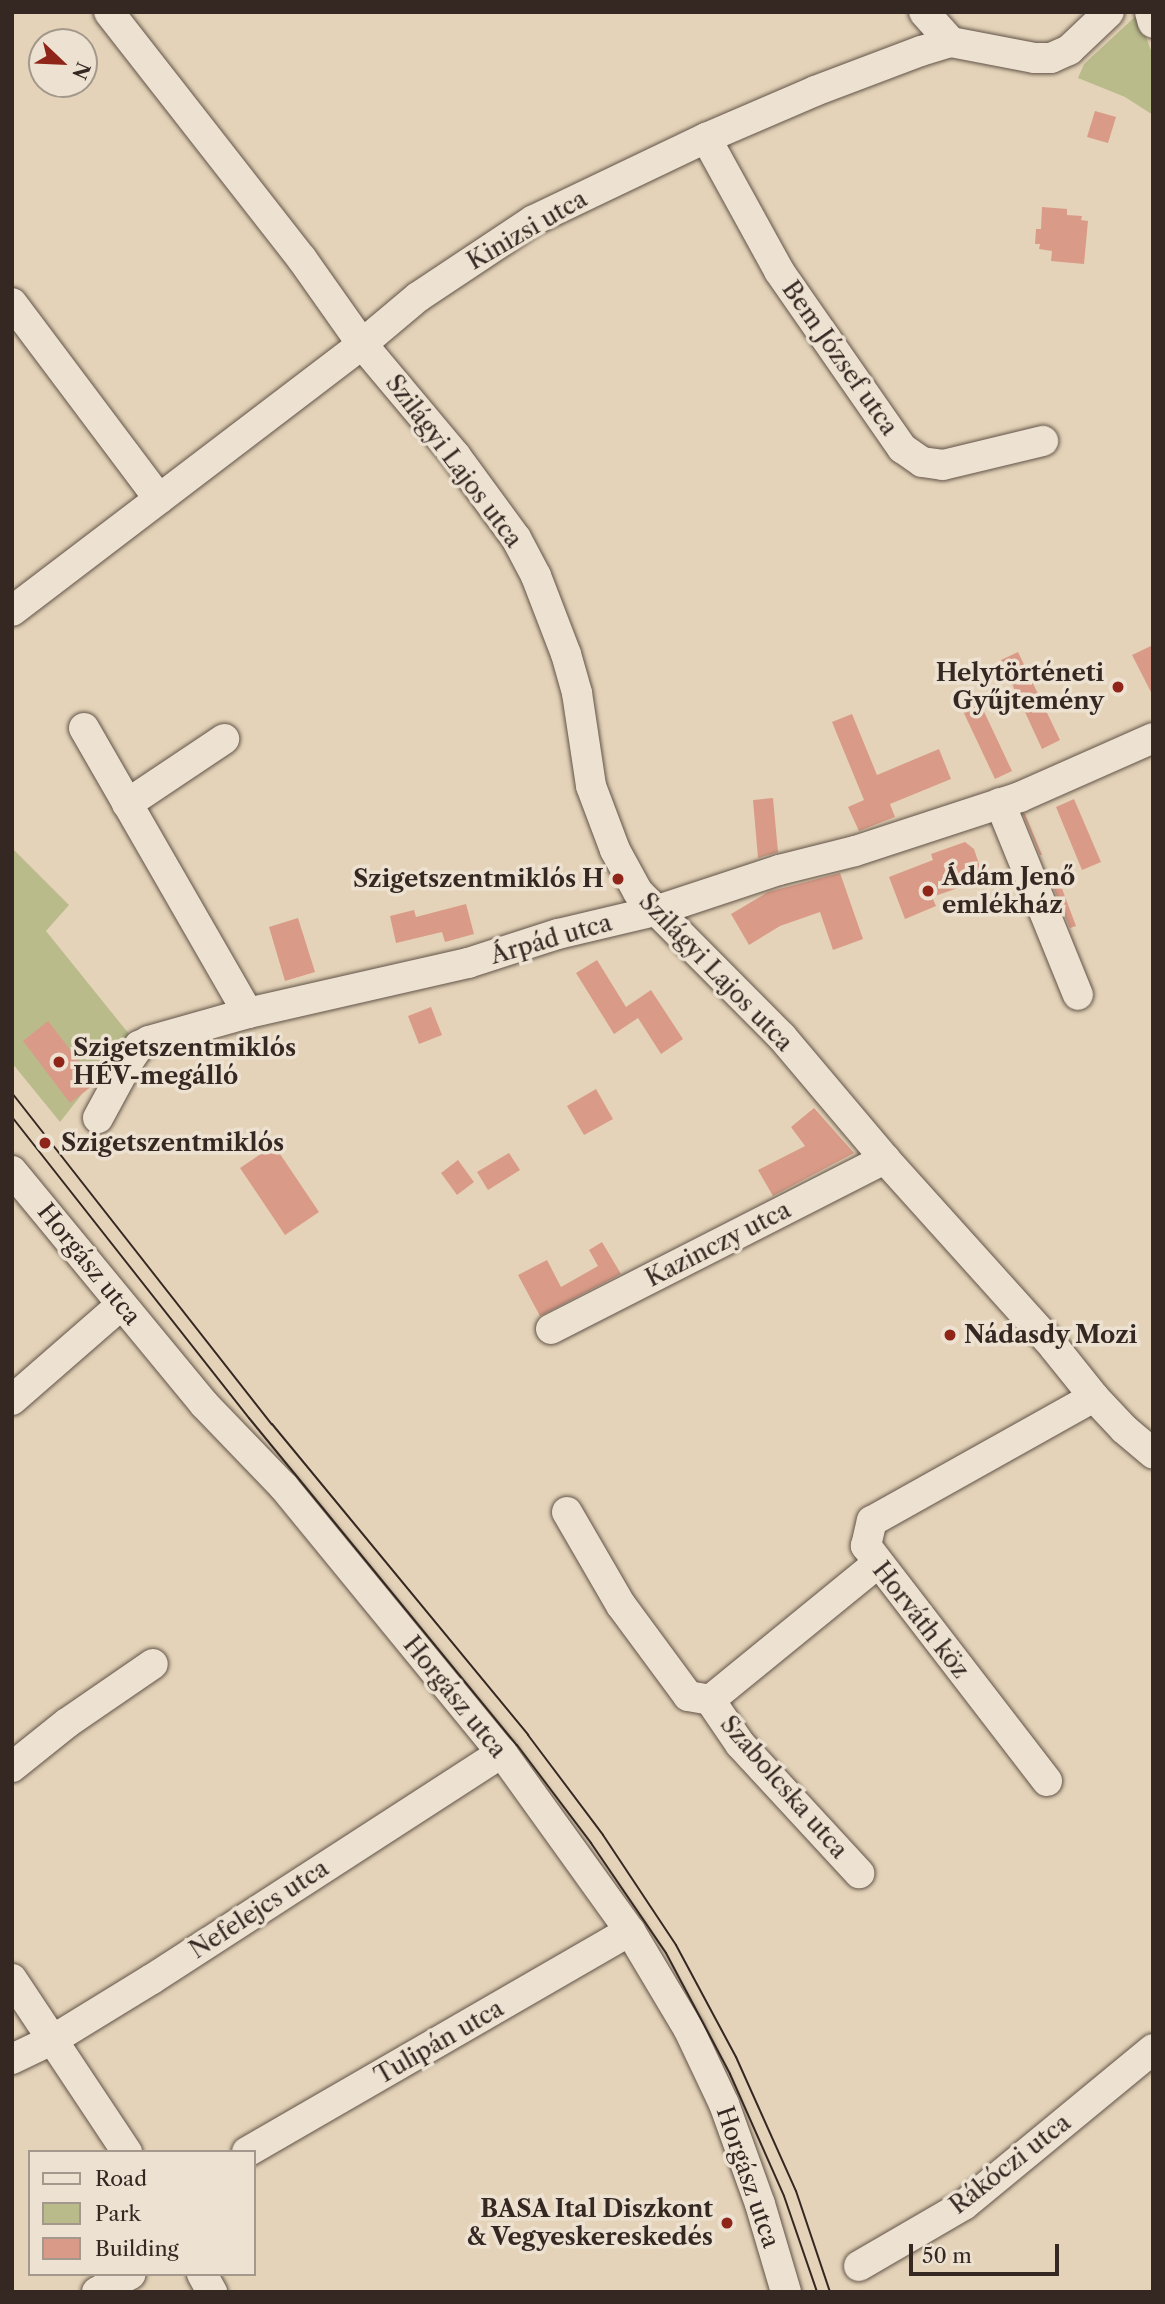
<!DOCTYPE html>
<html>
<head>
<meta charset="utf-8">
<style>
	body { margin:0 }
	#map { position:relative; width:1165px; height:2304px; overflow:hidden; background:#e4d3b8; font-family:"Libre Caslon Text",serif }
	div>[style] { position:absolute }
	.green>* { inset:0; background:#b9bb8b }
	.building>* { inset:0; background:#d99b87 }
	.roads { filter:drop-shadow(0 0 2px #615348) drop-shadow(0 0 2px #615348) }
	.minor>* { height:30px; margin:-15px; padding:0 15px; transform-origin:15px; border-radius:15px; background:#ede2d1 }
	.tram>* { height:2px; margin:-1px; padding:0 1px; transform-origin:1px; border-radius:1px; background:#352823 }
	.dots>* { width:19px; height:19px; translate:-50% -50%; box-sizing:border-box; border:4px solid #ede2d1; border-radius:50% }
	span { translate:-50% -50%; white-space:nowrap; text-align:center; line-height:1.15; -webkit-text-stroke:7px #ede2d1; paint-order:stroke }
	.street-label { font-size:24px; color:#352823 }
	.poi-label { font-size:24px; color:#352823; font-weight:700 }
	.right { translate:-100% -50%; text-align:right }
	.left { translate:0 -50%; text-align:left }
	.frame { position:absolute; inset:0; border:14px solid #352823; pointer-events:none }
	.legend { position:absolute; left:28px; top:2150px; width:228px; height:126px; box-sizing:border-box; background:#ede2d1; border:2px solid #a3988b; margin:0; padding:9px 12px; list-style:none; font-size:21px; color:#352823 }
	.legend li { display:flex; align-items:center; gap:14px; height:35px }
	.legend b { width:35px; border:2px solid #a3988b }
	.north { position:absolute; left:28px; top:28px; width:70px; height:70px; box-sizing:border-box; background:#ede2d1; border:2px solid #a3988b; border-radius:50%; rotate:113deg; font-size:19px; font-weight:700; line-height:28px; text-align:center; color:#352823 }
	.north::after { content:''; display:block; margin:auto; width:24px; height:32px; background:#8f2418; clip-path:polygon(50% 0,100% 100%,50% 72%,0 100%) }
	.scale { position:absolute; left:909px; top:2244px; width:150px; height:32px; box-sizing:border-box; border:4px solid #352823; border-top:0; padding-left:9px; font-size:21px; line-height:24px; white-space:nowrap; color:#352823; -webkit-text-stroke:5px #ede2d1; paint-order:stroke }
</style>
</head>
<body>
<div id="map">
	<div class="green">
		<div style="clip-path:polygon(1138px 14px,1153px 56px,1153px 115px,1125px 97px,1078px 78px,1084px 64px)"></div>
		<div style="clip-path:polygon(12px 848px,69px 905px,46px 931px,129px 1034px,60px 1122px,12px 1063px)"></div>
	</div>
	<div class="building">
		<div style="clip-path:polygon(1095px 111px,1116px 117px,1108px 143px,1087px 137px)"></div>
		<div style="clip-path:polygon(1042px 207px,1067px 209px,1067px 215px,1082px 216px,1081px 220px,1088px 221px,1084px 264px,1051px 261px,1052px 251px,1039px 249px,1040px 244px,1035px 244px,1036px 229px,1041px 229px)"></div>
		<div style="clip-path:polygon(1153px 645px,1153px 696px,1132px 655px)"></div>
		<div style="clip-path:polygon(1018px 652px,1060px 740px,1042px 749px,1001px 660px)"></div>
		<div style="clip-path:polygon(979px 701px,1012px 771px,995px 779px,962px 709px)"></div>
		<div style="clip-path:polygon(852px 714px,877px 775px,939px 749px,951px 779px,890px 804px,895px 817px,859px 831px,848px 807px,864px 800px,832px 722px)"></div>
		<div style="clip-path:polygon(773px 798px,778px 852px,758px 858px,753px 800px)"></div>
		<div style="clip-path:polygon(1074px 799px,1101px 862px,1082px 870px,1056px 807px)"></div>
		<div style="clip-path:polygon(1023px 814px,1025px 814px,1042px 855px,1040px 855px)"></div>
		<div style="clip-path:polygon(965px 842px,974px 849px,984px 879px,932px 897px,936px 906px,905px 919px,889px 877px,933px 860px,931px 854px)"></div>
		<div style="clip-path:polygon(840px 873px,863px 939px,833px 950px,820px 912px,780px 926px,749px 945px,731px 914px,768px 892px)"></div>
		<div style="clip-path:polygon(1061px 886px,1076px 926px,1070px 928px,1054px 889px)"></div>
		<div style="clip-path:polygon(466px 904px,474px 934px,445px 942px,442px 932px,396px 943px,390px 916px,414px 910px,416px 917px)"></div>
		<div style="clip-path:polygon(298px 918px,315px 972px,285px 981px,269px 927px)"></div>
		<div style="clip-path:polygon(597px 960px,626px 1007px,651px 990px,683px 1039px,661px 1054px,638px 1018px,614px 1034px,576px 973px)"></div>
		<div style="clip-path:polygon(431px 1007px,442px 1035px,419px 1044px,408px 1016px)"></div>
		<div style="clip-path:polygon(48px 1021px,96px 1083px,70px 1103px,23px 1041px)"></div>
		<div style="clip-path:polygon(596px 1089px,613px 1119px,584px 1135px,567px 1106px)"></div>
		<div style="clip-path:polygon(814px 1108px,854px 1153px,773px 1196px,758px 1170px,805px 1146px,791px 1127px)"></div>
		<div style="clip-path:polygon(274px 1145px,319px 1212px,285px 1235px,240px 1168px)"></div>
		<div style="clip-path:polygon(509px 1153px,520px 1170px,488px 1190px,477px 1172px)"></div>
		<div style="clip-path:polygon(458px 1160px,474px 1182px,457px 1195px,441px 1173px)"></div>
		<div style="clip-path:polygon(602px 1242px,621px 1274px,540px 1316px,518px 1275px,547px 1260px,561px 1287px,598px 1266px,589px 1250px)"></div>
	</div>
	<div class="roads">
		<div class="minor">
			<div style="left:109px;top:12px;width:313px;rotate:52deg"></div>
			<div style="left:302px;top:259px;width:104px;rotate:54.8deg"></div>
			<div style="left:362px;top:344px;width:145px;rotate:50deg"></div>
			<div style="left:455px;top:455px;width:103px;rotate:53.7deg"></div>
			<div style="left:516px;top:538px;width:43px;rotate:62.2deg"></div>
			<div style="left:536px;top:576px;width:84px;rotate:69deg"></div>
			<div style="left:566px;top:654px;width:41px;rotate:74.2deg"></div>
			<div style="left:577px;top:693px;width:94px;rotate:81.4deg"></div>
			<div style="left:591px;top:786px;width:68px;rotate:69.4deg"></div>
			<div style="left:615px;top:850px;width:48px;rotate:61.3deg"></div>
			<div style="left:638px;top:892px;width:204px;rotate:45.2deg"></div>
			<div style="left:782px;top:1037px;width:160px;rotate:49.8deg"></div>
			<div style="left:885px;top:1159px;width:253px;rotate:48deg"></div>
			<div style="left:1054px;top:1347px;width:64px;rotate:51.3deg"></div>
			<div style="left:1094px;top:1397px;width:44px;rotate:46.8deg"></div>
			<div style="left:1124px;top:1429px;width:38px;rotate:40deg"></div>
			<div style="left:924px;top:12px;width:40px;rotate:48deg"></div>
			<div style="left:1150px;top:12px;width:11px;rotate:75deg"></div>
			<div style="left:706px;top:138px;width:152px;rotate:61.2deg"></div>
			<div style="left:779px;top:271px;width:216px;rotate:55.2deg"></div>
			<div style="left:902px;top:448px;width:24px;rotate:35deg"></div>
			<div style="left:922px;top:462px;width:21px;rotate:8deg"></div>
			<div style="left:943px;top:465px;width:103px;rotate:-13.5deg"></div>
			<div style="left:12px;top:303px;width:245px;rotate:53.1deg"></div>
			<div style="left:12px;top:611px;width:440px;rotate:-37.3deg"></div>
			<div style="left:362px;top:344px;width:73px;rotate:-40deg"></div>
			<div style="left:418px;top:297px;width:139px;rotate:-33.6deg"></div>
			<div style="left:534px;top:220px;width:191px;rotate:-25.5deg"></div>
			<div style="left:706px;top:138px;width:119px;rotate:-23.3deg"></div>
			<div style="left:815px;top:91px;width:113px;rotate:-20.7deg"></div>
			<div style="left:921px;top:51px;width:31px;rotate:-17deg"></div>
			<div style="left:951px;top:42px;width:85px;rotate:10.9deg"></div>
			<div style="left:1034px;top:58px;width:17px"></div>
			<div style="left:1051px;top:58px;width:20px;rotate:-24deg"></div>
			<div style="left:1069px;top:50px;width:55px;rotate:-43.5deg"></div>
			<div style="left:84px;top:728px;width:329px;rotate:60.1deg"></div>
			<div style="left:1000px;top:803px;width:207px;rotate:67.9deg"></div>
			<div style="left:127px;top:804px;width:117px;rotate:-33.8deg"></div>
			<div style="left:98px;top:1118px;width:67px;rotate:-61.5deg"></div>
			<div style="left:130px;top:1059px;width:16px;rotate:-55deg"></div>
			<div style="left:139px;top:1046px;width:11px;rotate:-27deg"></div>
			<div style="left:149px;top:1041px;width:103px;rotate:-15.8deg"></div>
			<div style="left:248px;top:1013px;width:226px;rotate:-12.8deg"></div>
			<div style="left:468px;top:963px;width:95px;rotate:-17.9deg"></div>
			<div style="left:558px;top:934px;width:100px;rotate:-13.3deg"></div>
			<div style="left:655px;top:911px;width:131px;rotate:-18.3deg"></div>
			<div style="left:779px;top:870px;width:78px;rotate:-14deg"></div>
			<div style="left:855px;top:851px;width:174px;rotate:-18.1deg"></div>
			<div style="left:1020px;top:797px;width:145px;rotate:-23.9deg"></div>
			<div style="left:12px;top:1171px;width:302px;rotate:50.5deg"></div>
			<div style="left:204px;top:1404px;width:115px;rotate:46.1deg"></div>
			<div style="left:284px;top:1487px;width:344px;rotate:50.7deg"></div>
			<div style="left:502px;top:1753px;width:219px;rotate:54.3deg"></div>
			<div style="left:630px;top:1931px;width:115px;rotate:59.2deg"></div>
			<div style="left:689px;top:2030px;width:82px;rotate:64.7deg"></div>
			<div style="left:724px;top:2104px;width:106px;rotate:70.2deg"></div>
			<div style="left:760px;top:2204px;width:92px;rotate:73.5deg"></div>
			<div style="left:551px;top:1329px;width:375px;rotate:-27deg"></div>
			<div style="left:12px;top:1400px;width:145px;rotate:-41.1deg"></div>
			<div style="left:567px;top:1512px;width:108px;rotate:59.9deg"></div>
			<div style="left:621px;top:1605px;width:113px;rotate:53.6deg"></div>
			<div style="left:688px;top:1696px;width:22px;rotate:10deg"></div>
			<div style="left:710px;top:1700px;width:53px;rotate:55.7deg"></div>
			<div style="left:740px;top:1744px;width:176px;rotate:47.3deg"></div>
			<div style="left:710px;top:1700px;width:215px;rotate:-39.2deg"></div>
			<div style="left:12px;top:1767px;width:70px;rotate:-38.7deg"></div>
			<div style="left:67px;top:1723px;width:104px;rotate:-34.5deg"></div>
			<div style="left:1047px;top:1781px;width:297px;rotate:-127.6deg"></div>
			<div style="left:866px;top:1546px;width:26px;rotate:-77deg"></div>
			<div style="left:872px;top:1521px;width:254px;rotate:-29.2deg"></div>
			<div style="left:12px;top:1979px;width:208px;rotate:56.4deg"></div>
			<div style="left:12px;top:2059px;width:47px;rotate:-25.5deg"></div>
			<div style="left:54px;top:2039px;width:115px;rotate:-31.5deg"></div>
			<div style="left:152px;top:1979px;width:417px;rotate:-32.9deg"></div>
			<div style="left:247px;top:2152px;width:442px;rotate:-30deg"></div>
			<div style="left:859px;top:2266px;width:121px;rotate:-30.2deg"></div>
			<div style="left:964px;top:2205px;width:245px;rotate:-39.5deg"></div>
			<div style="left:202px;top:2274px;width:21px;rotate:61deg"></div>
			<div style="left:97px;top:2292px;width:38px;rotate:-28deg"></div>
		</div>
	</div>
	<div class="tram">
		<div style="left:12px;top:1093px;width:421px;rotate:51.9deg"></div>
		<div style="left:272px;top:1424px;width:403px;rotate:50.5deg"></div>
		<div style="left:528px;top:1735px;width:125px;rotate:53.1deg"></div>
		<div style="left:603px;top:1835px;width:132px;rotate:56.4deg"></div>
		<div style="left:676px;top:1945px;width:127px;rotate:61.8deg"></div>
		<div style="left:736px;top:2057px;width:147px;rotate:65.9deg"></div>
		<div style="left:796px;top:2191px;width:107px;rotate:71.4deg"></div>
		<div style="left:12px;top:1117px;width:383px;rotate:51.8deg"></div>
		<div style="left:249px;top:1418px;width:423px;rotate:50.7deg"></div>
		<div style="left:517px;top:1745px;width:123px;rotate:52.9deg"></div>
		<div style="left:591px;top:1843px;width:133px;rotate:55.7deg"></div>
		<div style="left:666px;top:1953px;width:137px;rotate:62.1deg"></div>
		<div style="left:730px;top:2074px;width:133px;rotate:66.1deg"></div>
		<div style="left:784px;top:2196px;width:102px;rotate:71deg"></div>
	</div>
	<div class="dots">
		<div style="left:1118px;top:687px;background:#8f2418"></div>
		<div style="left:618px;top:879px;background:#8f2418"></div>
		<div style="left:928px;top:891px;background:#8f2418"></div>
		<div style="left:59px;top:1062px;background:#8f2418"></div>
		<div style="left:45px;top:1143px;background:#8f2418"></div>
		<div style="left:950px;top:1335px;background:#8f2418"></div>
		<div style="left:727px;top:2223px;background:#8f2418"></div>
	</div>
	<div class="street-label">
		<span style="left:527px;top:230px;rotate:-30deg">Kinizsi utca</span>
		<span style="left:840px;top:358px;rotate:55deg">Bem József utca</span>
		<span style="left:454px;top:461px;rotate:53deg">Szilágyi Lajos utca</span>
		<span style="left:551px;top:939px;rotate:-16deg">Árpád utca</span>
		<span style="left:716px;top:972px;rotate:46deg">Szilágyi Lajos utca</span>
		<span style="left:718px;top:1244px;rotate:-27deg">Kazinczy utca</span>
		<span style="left:89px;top:1264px;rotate:51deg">Horgász utca</span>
		<span style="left:921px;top:1620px;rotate:52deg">Horváth köz</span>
		<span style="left:455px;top:1697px;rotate:51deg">Horgász utca</span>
		<span style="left:784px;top:1787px;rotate:49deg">Szabolcska utca</span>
		<span style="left:259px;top:1909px;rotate:-33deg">Nefelejcs utca</span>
		<span style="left:439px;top:2042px;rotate:-30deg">Tulipán utca</span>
		<span style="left:1010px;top:2164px;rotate:-38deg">Rákóczi utca</span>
		<span style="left:748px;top:2177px;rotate:71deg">Horgász utca</span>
	</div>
	<div class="poi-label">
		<span class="right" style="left:1104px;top:687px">Helytörténeti<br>Gyűjtemény</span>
		<span class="left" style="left:942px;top:891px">Ádám Jenő<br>emlékház</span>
		<span class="right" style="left:604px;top:879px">Szigetszentmiklós H</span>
		<span class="left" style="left:73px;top:1062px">Szigetszentmiklós<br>HÉV-megálló</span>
		<span class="left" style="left:61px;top:1143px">Szigetszentmiklós</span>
		<span class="left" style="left:964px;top:1335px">Nádasdy Mozi</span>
		<span class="right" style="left:713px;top:2223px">BASA Ital Diszkont<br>&amp; Vegyeskereskedés</span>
	</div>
	<div class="frame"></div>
	<ul class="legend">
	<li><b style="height:9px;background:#ede2d1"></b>Road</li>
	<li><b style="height:19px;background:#b9bb8b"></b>Park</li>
	<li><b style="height:19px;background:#d99b87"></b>Building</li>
	</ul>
	<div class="north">N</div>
	<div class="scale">50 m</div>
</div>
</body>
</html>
